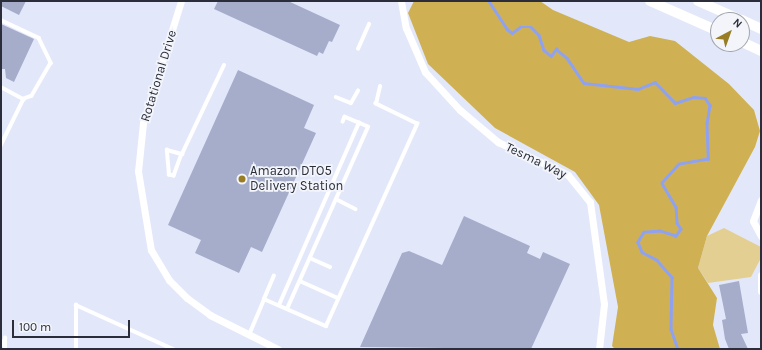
<!DOCTYPE html>
<html>
<head>
<meta charset="utf-8">
<style>
	body { margin:0 }
	#map { position:relative; width:762px; height:350px; overflow:hidden; background:#e2e8fa; font-family:Karla,sans-serif }
	div>[style] { position:absolute }
	.green>* { inset:0; background:#e4cf92 }
	.forest>* { inset:0; background:#cfb154 }
	.stream>* { height:2.5px; margin:-1.25px; padding:0 1.25px; transform-origin:1.25px; border-radius:1.25px; background:#8fa2f1 }
	.building>* { inset:0; background:#a5adcb }
	.lane>* { height:3.5px; margin:-1.75px; padding:0 1.75px; transform-origin:1.75px; border-radius:1.75px; background:#fff }
	.street>* { height:7px; margin:-3.5px; padding:0 3.5px; transform-origin:3.5px; border-radius:3.5px; background:#fff }
	.secondary>* { height:10px; margin:-5px; padding:0 5px; transform-origin:5px; border-radius:5px; background:#fff }
	.dots>* { width:11px; height:11px; translate:-50% -50%; box-sizing:border-box; border:2px solid #f3f5fb; border-radius:50% }
	span { translate:-50% -50%; white-space:nowrap; text-align:center; line-height:1.15; -webkit-text-stroke:3.5px #f3f5fb; paint-order:stroke }
	.street-label { font-size:13px; color:#2b2e3a }
	.poi-label { font-size:13px; color:#2b2e3a }
	.left { translate:0 -50%; text-align:left }
	.frame { position:absolute; inset:0; border:2px solid #2b2e3a; pointer-events:none }
	.north { position:absolute; left:710px; top:12px; width:40px; height:40px; box-sizing:border-box; background:#f3f5fb; border:1px solid #a3a5ae; border-radius:50%; rotate:41deg; font-size:11px; font-weight:700; line-height:16px; text-align:center; color:#2b2e3a }
	.north::after { content:''; display:block; margin:auto; width:14px; height:18px; background:#987d25; clip-path:polygon(50% 0,100% 100%,50% 72%,0 100%) }
	.scale { position:absolute; left:12px; top:320px; width:118px; height:18px; box-sizing:border-box; border:2px solid #2b2e3a; border-top:0; padding-left:5px; font-size:12px; line-height:14px; white-space:nowrap; color:#2b2e3a; -webkit-text-stroke:3px #f3f5fb; paint-order:stroke }
</style>
</head>
<body>
<div id="map">
	<div class="green">
		<div style="clip-path:polygon(724px 228px,761px 247px,761px 258px,751px 277px,708px 283px,698px 268px,707px 236px)"></div>
	</div>
	<div class="forest">
		<div style="clip-path:polygon(414px 1px,540px 1px,553px 10px,629px 42px,650px 36px,675px 41px,729px 84px,754px 110px,760px 131px,755px 147px,707px 236px,698px 268px,717px 298px,713px 325px,720px 349px,615px 349px,612px 346px,618px 307px,599px 205px,575px 172px,495px 128px,428px 64px,408px 13px)"></div>
	</div>
	<div class="stream">
		<div style="left:489px;top:1px;width:33px;rotate:57deg"></div>
		<div style="left:507px;top:29px;width:6px;rotate:39deg"></div>
		<div style="left:512px;top:33px;width:10px;rotate:-37deg"></div>
		<div style="left:520px;top:27px;width:11px"></div>
		<div style="left:531px;top:27px;width:11px;rotate:45deg"></div>
		<div style="left:539px;top:35px;width:16px;rotate:72deg"></div>
		<div style="left:544px;top:50px;width:9px;rotate:41deg"></div>
		<div style="left:551px;top:56px;width:9px;rotate:-54deg"></div>
		<div style="left:556px;top:49px;width:14px;rotate:39deg"></div>
		<div style="left:567px;top:58px;width:30px;rotate:56deg"></div>
		<div style="left:584px;top:83px;width:54px;rotate:6.3deg"></div>
		<div style="left:638px;top:89px;width:18px;rotate:-22deg"></div>
		<div style="left:655px;top:82px;width:29px;rotate:46deg"></div>
		<div style="left:675px;top:103px;width:20px;rotate:-18deg"></div>
		<div style="left:694px;top:97px;width:11px;rotate:5deg"></div>
		<div style="left:705px;top:98px;width:9px;rotate:54deg"></div>
		<div style="left:710px;top:105px;width:18px;rotate:99deg"></div>
		<div style="left:707px;top:123px;width:36px;rotate:88deg"></div>
		<div style="left:708px;top:159px;width:29px;rotate:170deg"></div>
		<div style="left:679px;top:164px;width:25px;rotate:132deg"></div>
		<div style="left:662px;top:183px;width:28px;rotate:60deg"></div>
		<div style="left:676px;top:207px;width:16px;rotate:86deg"></div>
		<div style="left:677px;top:223px;width:7px;rotate:56deg"></div>
		<div style="left:681px;top:229px;width:9px;rotate:126deg"></div>
		<div style="left:676px;top:236px;width:17px;rotate:-163deg"></div>
		<div style="left:660px;top:231px;width:16px;rotate:176deg"></div>
		<div style="left:644px;top:232px;width:12px;rotate:121deg"></div>
		<div style="left:638px;top:242px;width:11px;rotate:68deg"></div>
		<div style="left:642px;top:252px;width:17px;rotate:28deg"></div>
		<div style="left:657px;top:260px;width:23px;rotate:49deg"></div>
		<div style="left:672px;top:277px;width:52px;rotate:91.1deg"></div>
		<div style="left:671px;top:329px;width:21px;rotate:71deg"></div>
	</div>
	<div class="building">
		<div style="clip-path:polygon(1px 1px,26px 1px,19px 15px,1px 6px)"></div>
		<div style="clip-path:polygon(218px 1px,288px 1px,340px 25px,332px 42px,329px 41px,323px 54px,319px 52px,317px 56px,214px 9px)"></div>
		<div style="clip-path:polygon(1px 24px,34px 39px,14px 82px,6px 78px,5px 69px,1px 69px)"></div>
		<div style="clip-path:polygon(238px 70px,314px 105px,304px 128px,316px 133px,262px 252px,251px 247px,239px 273px,195px 253px,201px 240px,168px 225px)"></div>
		<div style="clip-path:polygon(464px 216px,530px 246px,527px 253px,540px 259px,543px 252px,570px 264px,531px 349px,360px 347px,402px 253px,409px 251px,442px 265px)"></div>
		<div style="clip-path:polygon(739px 281px,748px 333px,741px 334px,748px 349px,729px 349px,725px 339px,722px 320px,726px 319px,719px 285px)"></div>
	</div>
	<div class="lane">
		<div style="left:1px;top:20px;width:42px;rotate:25.3deg"></div>
		<div style="left:39px;top:38px;width:28px;rotate:64deg"></div>
		<div style="left:51px;top:63px;width:38px;rotate:120deg"></div>
		<div style="left:32px;top:96px;width:9px;rotate:159deg"></div>
		<div style="left:358px;top:49px;width:27px;rotate:-66deg"></div>
		<div style="left:1px;top:87px;width:26px;rotate:28deg"></div>
		<div style="left:24px;top:99px;width:52px;rotate:116.1deg"></div>
		<div style="left:336px;top:97px;width:16px;rotate:22deg"></div>
		<div style="left:351px;top:103px;width:14px;rotate:-60deg"></div>
		<div style="left:182px;top:154px;width:23px;rotate:110deg"></div>
		<div style="left:174px;top:176px;width:5px;rotate:-169deg"></div>
		<div style="left:169px;top:175px;width:25px;rotate:-95deg"></div>
		<div style="left:167px;top:150px;width:16px;rotate:15deg"></div>
		<div style="left:182px;top:154px;width:98px;rotate:-64.7deg"></div>
		<div style="left:336px;top:199px;width:22px;rotate:27deg"></div>
		<div style="left:310px;top:258px;width:22px;rotate:24deg"></div>
		<div style="left:300px;top:281px;width:42px;rotate:24.1deg"></div>
		<div style="left:264px;top:299px;width:25px;rotate:-67deg"></div>
		<div style="left:279px;top:305px;width:199px;rotate:-66.3deg"></div>
		<div style="left:287px;top:309px;width:199px;rotate:-66deg"></div>
		<div style="left:368px;top:127px;width:25px;rotate:-157deg"></div>
		<div style="left:345px;top:117px;width:5px;rotate:112deg"></div>
		<div style="left:249px;top:335px;width:39px;rotate:-67deg"></div>
		<div style="left:264px;top:299px;width:68px;rotate:23.5deg"></div>
		<div style="left:326px;top:326px;width:222px;rotate:-65.7deg"></div>
		<div style="left:417px;top:124px;width:46px;rotate:-154deg"></div>
		<div style="left:376px;top:104px;width:18px;rotate:-77deg"></div>
		<div style="left:1px;top:346px;width:8px;rotate:-60deg"></div>
		<div style="left:5px;top:349px;width:11px;rotate:-90deg"></div>
		<div style="left:76px;top:349px;width:44px;rotate:-90deg"></div>
		<div style="left:76px;top:305px;width:107px;rotate:24.4deg"></div>
	</div>
	<div class="street">
		<div style="left:181px;top:1px;width:128px;rotate:107.3deg"></div>
		<div style="left:143px;top:123px;width:48px;rotate:95.9deg"></div>
		<div style="left:138px;top:171px;width:80px;rotate:80.7deg"></div>
		<div style="left:151px;top:250px;width:35px;rotate:59deg"></div>
		<div style="left:169px;top:280px;width:25px;rotate:45deg"></div>
		<div style="left:187px;top:298px;width:29px;rotate:36deg"></div>
		<div style="left:210px;top:315px;width:76px;rotate:26.6deg"></div>
		<div style="left:401px;top:1px;width:27px;rotate:80deg"></div>
		<div style="left:406px;top:28px;width:48px;rotate:66.6deg"></div>
		<div style="left:425px;top:72px;width:52px;rotate:47.4deg"></div>
		<div style="left:460px;top:110px;width:50px;rotate:40.1deg"></div>
		<div style="left:498px;top:142px;width:77px;rotate:25.2deg"></div>
		<div style="left:568px;top:175px;width:35px;rotate:51deg"></div>
		<div style="left:590px;top:202px;width:103px;rotate:82.2deg"></div>
		<div style="left:604px;top:304px;width:45px;rotate:96.3deg"></div>
		<div style="left:761px;top:200px;width:22px;rotate:111deg"></div>
		<div style="left:753px;top:221px;width:17px;rotate:62deg"></div>
		<div style="left:761px;top:275px;width:16px;rotate:90deg"></div>
	</div>
	<div class="secondary">
		<div style="left:650px;top:1px;width:74px;rotate:23.8deg"></div>
		<div style="left:698px;top:1px;width:47px;rotate:23.8deg"></div>
		<div style="left:742px;top:20px;width:21px;rotate:25deg"></div>
		<div style="left:742px;top:42px;width:21px;rotate:25deg"></div>
	</div>
	<div class="dots">
		<div style="left:242px;top:179px;background:#987d25"></div>
	</div>
	<div class="street-label">
		<span style="left:159px;top:76px;rotate:-73deg">Rotational Drive</span>
		<span style="left:536px;top:161px;rotate:26deg">Tesma Way</span>
	</div>
	<div class="poi-label">
		<span class="left" style="left:250px;top:179px">Amazon DTO5<br>Delivery Station</span>
	</div>
	<div class="frame"></div>
	<div class="north">N</div>
	<div class="scale">100 m</div>
</div>
</body>
</html>
